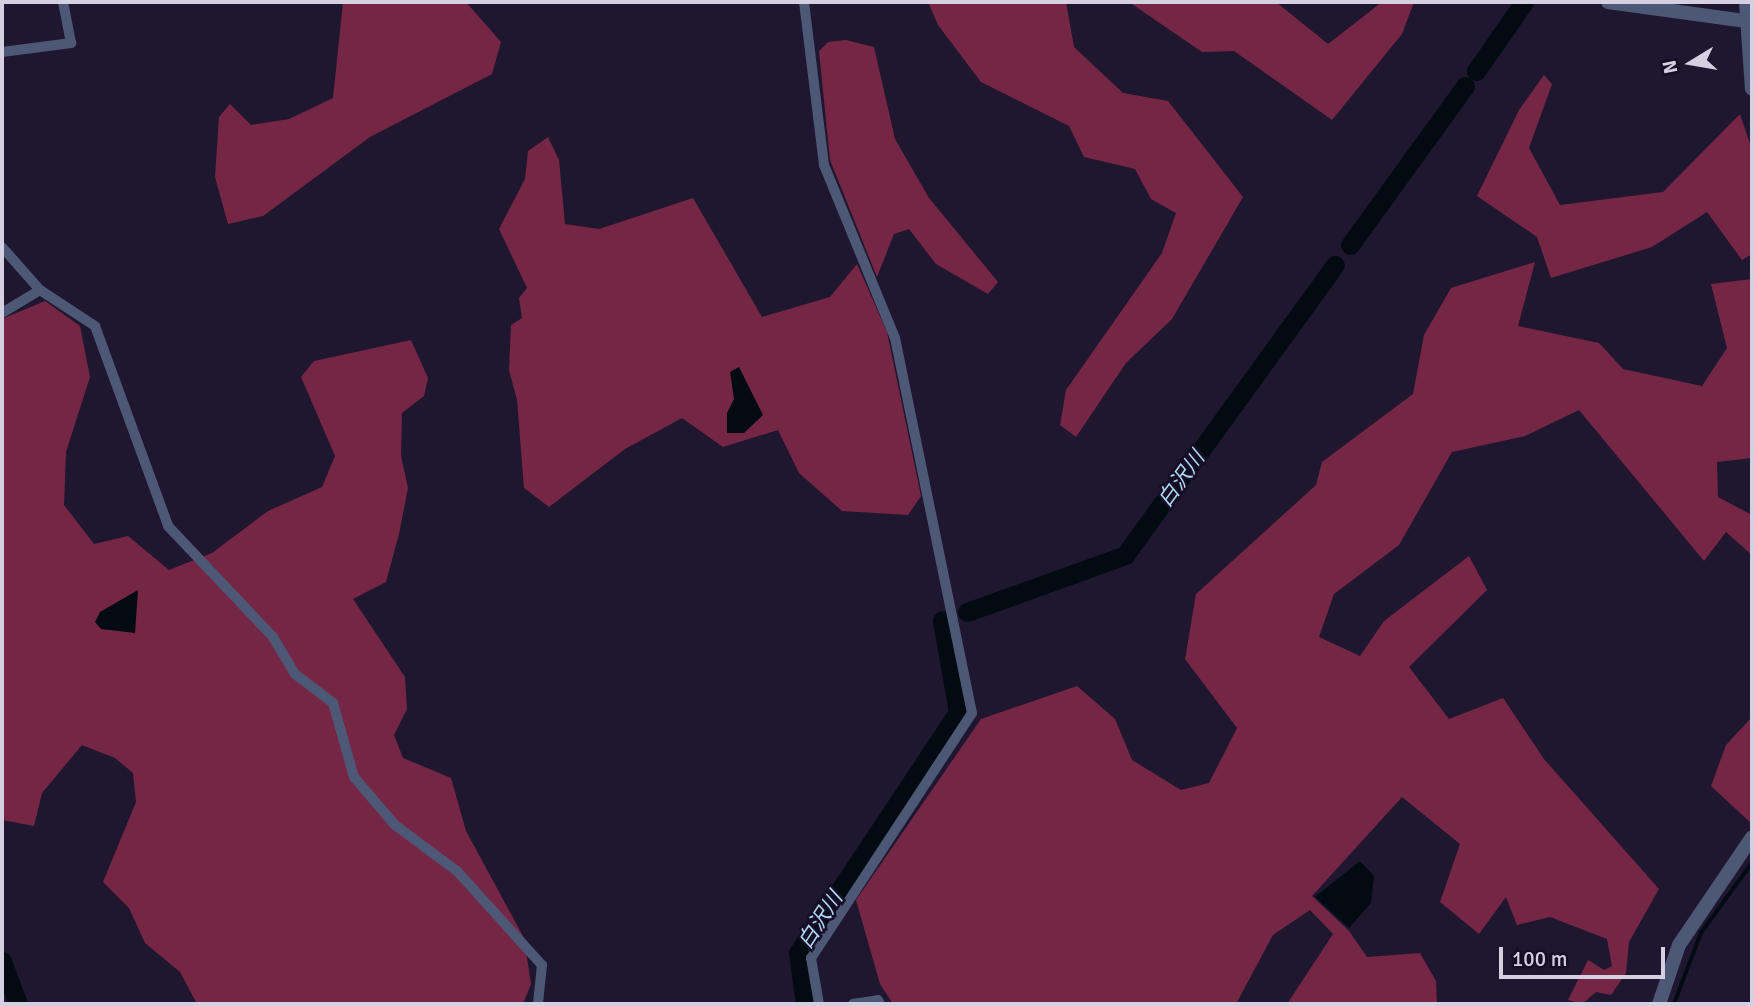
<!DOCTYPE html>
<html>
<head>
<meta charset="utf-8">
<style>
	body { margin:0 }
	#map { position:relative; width:1754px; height:1006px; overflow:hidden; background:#1f172f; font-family:Signika,"Noto Sans JP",sans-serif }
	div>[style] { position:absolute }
	.forest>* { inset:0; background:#762645 }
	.water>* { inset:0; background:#020b12 }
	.stream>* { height:3.5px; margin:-1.75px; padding:0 1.75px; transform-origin:1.75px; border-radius:1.75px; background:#020b12 }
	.river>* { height:19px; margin:-9.5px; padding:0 9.5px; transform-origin:9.5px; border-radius:9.5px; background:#020b12 }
	.minor>* { height:10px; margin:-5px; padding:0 5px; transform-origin:5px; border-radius:5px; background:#4d5877 }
	.tertiary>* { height:14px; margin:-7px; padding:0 7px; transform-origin:7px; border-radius:7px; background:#4d5877 }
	span { translate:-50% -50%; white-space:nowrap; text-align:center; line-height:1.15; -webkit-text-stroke:5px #160e25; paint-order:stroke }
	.water-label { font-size:21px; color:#aed8f3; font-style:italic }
	.frame { position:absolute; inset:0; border:4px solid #d5d0e1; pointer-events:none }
	.north { position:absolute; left:1656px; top:28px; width:70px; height:70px; -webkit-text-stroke:5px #160e25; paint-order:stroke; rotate:259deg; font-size:19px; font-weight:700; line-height:28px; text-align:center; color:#d5d0e1 }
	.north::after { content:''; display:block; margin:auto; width:24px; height:32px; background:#d5d0e1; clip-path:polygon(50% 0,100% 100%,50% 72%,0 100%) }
	.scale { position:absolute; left:1499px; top:947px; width:166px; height:32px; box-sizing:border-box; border:4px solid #d5d0e1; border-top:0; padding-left:9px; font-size:21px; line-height:24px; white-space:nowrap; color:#d5d0e1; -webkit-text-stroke:5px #160e25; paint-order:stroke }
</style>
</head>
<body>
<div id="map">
	<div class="forest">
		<div style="clip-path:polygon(343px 2px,466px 2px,501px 42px,492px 74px,370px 137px,263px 216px,228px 224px,215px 177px,219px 117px,230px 104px,251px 125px,289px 119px,333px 98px)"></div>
		<div style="clip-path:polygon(928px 2px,1066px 2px,1074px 47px,1123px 93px,1168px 101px,1243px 197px,1172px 319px,1126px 363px,1076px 437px,1060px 425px,1066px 390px,1162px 253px,1176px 213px,1151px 199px,1135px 169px,1084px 157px,1069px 126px,981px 82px,938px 25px)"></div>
		<div style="clip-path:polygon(1129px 2px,1276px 2px,1328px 44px,1382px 2px,1414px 2px,1402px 34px,1332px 120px,1234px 51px,1202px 52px)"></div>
		<div style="clip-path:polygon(846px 40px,874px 47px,895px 139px,929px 198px,998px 282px,988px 294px,936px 264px,909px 229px,894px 234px,877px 277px,830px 160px,819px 51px,828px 42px)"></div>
		<div style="clip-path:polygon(1544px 75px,1552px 84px,1529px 148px,1560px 205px,1663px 192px,1740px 114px,1752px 150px,1752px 254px,1742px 260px,1707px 212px,1652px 247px,1551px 278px,1537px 237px,1477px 196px,1519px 110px)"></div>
		<div style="clip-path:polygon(548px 137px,559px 160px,565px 224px,599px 229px,693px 198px,762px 317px,830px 297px,857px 264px,887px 332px,921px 496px,908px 515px,842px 511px,799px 473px,778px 430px,723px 447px,682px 418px,625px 449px,549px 507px,524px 488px,517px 400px,509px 370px,511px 325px,522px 318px,519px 298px,527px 288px,499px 229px,525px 179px,528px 151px)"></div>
		<div style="clip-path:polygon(1535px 262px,1518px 326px,1599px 343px,1623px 369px,1702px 386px,1727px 348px,1711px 284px,1752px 279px,1752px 458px,1717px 462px,1718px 497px,1752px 515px,1752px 555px,1726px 532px,1704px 561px,1579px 410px,1525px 436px,1452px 452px,1399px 545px,1334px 594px,1319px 637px,1360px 656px,1384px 621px,1469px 556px,1487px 590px,1409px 667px,1449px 719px,1503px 698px,1544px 759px,1659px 889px,1629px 942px,1626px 973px,1611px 995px,1596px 992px,1582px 1004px,1568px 1000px,1588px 960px,1604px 970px,1612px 966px,1607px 939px,1550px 917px,1517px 925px,1506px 897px,1479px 934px,1440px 902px,1460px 844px,1402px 797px,1312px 896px,1349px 931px,1367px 957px,1420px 953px,1436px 981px,1437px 1004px,1287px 1004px,1333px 934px,1310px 910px,1273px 935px,1236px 1004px,893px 1004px,880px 984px,856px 900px,981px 719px,1077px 686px,1115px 719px,1132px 760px,1181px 790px,1209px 783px,1237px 728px,1185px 659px,1196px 594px,1316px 485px,1322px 462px,1413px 394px,1424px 335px,1451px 288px)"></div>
		<div style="clip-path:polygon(45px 301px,80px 326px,90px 377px,66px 452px,64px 505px,94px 544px,128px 536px,169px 570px,212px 553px,268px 511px,322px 487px,335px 456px,301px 377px,314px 361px,411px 340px,428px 378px,424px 396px,402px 413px,401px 456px,408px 488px,399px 534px,386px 582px,353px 599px,405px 677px,407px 709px,394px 735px,403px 758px,451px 778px,466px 831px,524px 938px,531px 984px,523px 1004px,197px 1004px,180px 972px,145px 943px,129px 908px,103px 882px,136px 802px,133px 773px,115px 758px,82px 745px,42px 793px,34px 826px,2px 820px,2px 319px)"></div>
		<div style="clip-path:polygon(1752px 717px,1752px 824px,1711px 786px,1726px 745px)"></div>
	</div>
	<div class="water">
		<div style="clip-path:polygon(739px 367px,763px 415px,744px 433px,727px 433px,727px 413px,734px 399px,730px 372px)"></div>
		<div style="clip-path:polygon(138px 590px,135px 633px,101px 629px,95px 622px,100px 612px)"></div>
		<div style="clip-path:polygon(1360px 861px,1374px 876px,1371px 903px,1349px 928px,1315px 897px)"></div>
	</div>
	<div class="stream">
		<div style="left:1674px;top:1004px;width:76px;rotate:-69.2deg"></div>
		<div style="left:1701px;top:933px;width:87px;rotate:-53.9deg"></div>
	</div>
	<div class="river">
		<div style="left:1476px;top:71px;width:84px;rotate:-55.2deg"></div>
		<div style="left:1350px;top:245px;width:196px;rotate:-54.1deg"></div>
		<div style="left:967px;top:612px;width:168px;rotate:-19.8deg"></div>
		<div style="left:1125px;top:555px;width:358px;rotate:-54.1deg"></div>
		<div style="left:2px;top:961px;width:46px;rotate:69.6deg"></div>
		<div style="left:805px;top:1004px;width:51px;rotate:-97.8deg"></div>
		<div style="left:798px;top:953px;width:289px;rotate:-56.4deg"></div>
		<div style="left:958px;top:712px;width:93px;rotate:-99.9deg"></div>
	</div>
	<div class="minor">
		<div style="left:804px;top:2px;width:164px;rotate:83deg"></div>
		<div style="left:824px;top:165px;width:187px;rotate:67.7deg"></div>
		<div style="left:895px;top:338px;width:383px;rotate:78.4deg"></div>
		<div style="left:972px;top:713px;width:293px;rotate:123.3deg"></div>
		<div style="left:811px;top:958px;width:47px;rotate:80.1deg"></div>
		<div style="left:2px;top:52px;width:70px;rotate:-7.4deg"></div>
		<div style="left:71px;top:43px;width:42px;rotate:-101deg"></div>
		<div style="left:2px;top:247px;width:57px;rotate:48.5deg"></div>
		<div style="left:40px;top:290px;width:66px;rotate:33.2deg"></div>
		<div style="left:95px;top:326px;width:213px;rotate:69.9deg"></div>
		<div style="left:168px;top:526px;width:153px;rotate:46.6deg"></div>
		<div style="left:273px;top:637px;width:43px;rotate:59.3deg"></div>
		<div style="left:295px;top:674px;width:48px;rotate:37.3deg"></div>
		<div style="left:333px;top:703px;width:77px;rotate:74.2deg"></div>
		<div style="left:354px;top:777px;width:63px;rotate:49.5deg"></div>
		<div style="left:395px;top:825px;width:77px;rotate:36.6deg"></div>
		<div style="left:457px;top:871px;width:127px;rotate:47.9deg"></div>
		<div style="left:542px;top:965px;width:39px;rotate:96deg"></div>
		<div style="left:2px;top:313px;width:44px;rotate:-31.2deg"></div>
		<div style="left:853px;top:1004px;width:25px;rotate:-9deg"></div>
		<div style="left:878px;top:1000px;width:4px;rotate:63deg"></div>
	</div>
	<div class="tertiary">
		<div style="left:1608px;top:2px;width:145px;rotate:7.9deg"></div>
		<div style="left:1746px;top:2px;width:87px;rotate:86.1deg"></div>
		<div style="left:1659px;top:1004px;width:62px;rotate:-71.3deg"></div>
		<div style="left:1679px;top:945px;width:130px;rotate:-55.9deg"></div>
	</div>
	<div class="water-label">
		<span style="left:1181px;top:479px;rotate:-54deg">白沢川</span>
		<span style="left:820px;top:920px;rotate:-57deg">白沢川</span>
	</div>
	<div class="frame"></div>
	<div class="north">N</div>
	<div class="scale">100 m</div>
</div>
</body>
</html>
